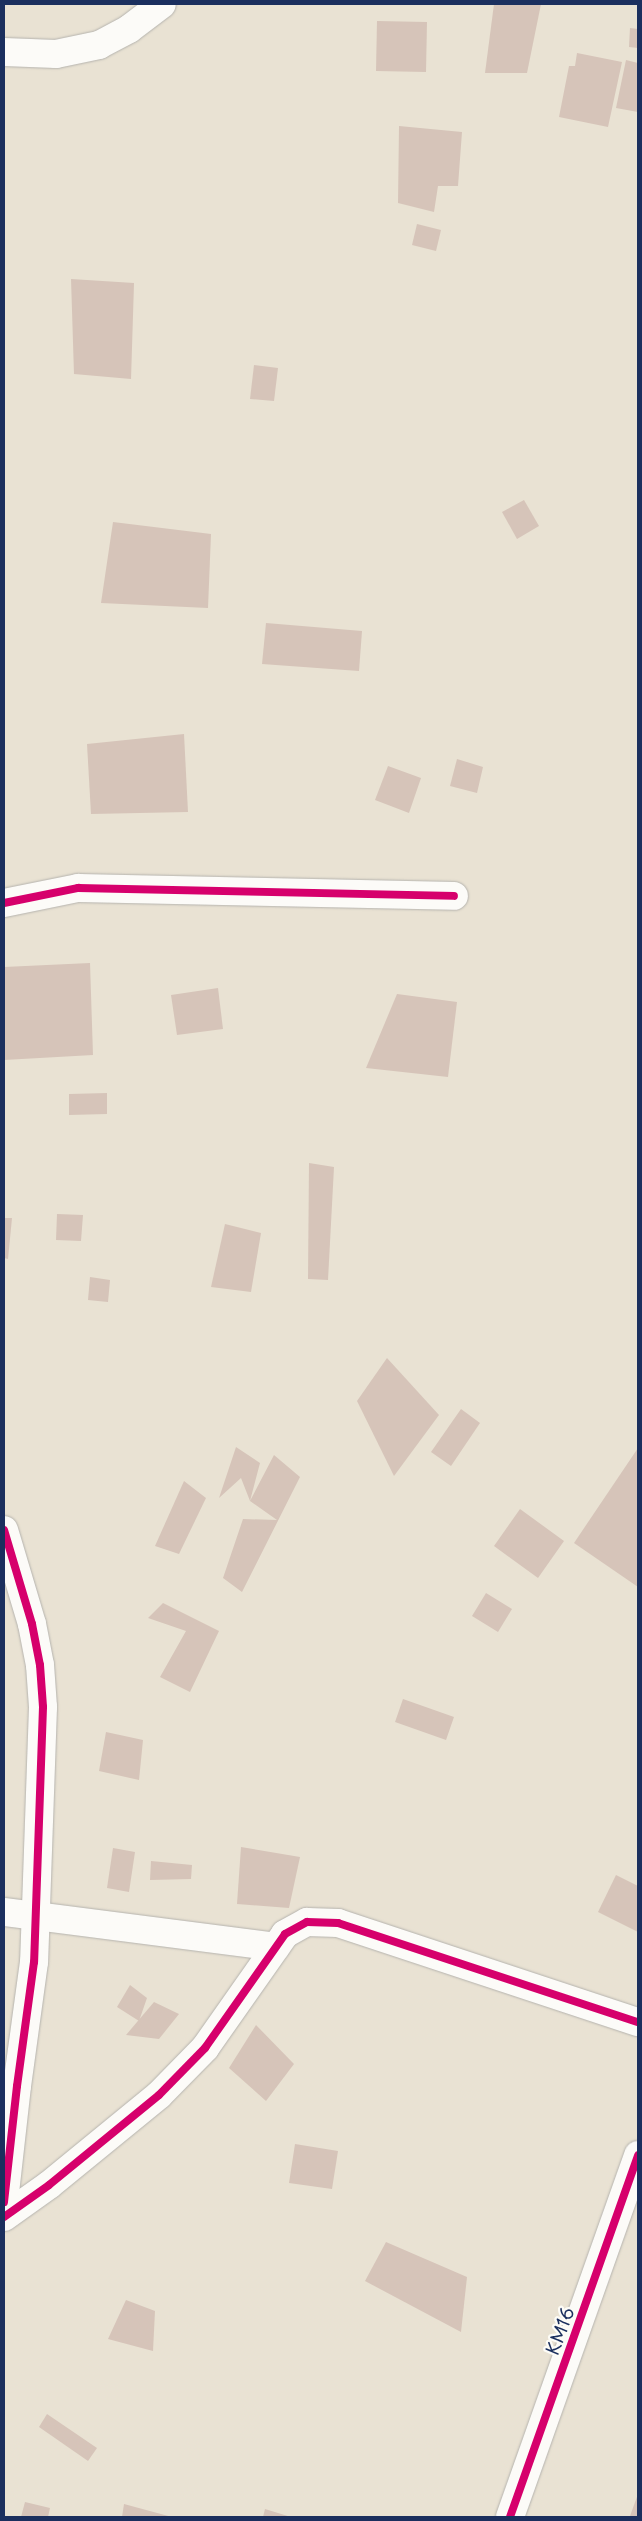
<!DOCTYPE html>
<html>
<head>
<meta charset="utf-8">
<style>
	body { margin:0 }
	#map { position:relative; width:642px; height:2521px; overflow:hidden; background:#e9e2d3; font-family:"Playpen Sans",sans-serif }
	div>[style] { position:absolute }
	.building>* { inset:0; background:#d6c4b9 }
	.roads { filter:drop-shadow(0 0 1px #b5b3ae) drop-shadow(0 0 1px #b5b3ae) }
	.minor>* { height:28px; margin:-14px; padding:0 14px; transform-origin:14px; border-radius:14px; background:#fcfbf8 }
	.cycleway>* { height:8px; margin:-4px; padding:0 4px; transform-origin:4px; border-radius:4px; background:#d6006c }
	span { translate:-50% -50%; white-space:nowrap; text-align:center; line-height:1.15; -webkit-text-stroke:4.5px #fdfcf7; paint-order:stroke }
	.street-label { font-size:18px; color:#1b2f5e }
	.frame { position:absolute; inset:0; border:5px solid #1b2f5e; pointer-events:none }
</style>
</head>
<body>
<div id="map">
	<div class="building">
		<div style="clip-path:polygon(494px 4px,541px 4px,527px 73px,485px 73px)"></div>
		<div style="clip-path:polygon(377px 21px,427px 22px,426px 72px,376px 71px)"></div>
		<div style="clip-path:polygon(630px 28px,638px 29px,638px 48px,629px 47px)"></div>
		<div style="clip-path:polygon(577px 53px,622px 62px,608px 127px,559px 117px,569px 66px,575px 66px)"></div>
		<div style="clip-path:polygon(626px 60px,638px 63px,638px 112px,616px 108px)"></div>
		<div style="clip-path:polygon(399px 126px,462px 132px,458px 186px,438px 186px,434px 212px,398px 203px)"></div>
		<div style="clip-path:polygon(417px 224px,441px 230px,436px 251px,412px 245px)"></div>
		<div style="clip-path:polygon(71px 279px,134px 283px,131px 379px,74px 374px)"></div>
		<div style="clip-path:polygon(254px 365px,278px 368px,274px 401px,250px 399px)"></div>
		<div style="clip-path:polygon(524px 500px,539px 526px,517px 539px,502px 512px)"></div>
		<div style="clip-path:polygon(113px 522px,211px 534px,208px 608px,101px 603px)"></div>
		<div style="clip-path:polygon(266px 623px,362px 631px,359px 671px,262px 664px)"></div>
		<div style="clip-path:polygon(184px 734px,188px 812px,91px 814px,87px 744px)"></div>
		<div style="clip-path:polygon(457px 759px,483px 767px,477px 793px,450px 786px)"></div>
		<div style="clip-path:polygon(388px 766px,421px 778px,409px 813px,375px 800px)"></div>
		<div style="clip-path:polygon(90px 963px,93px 1055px,4px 1060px,4px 967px)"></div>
		<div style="clip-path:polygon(218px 988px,223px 1029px,177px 1035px,171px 995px)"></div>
		<div style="clip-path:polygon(397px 994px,457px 1002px,448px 1077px,366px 1068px)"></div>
		<div style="clip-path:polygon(107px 1093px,107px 1114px,69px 1115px,69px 1094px)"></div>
		<div style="clip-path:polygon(309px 1163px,334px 1167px,328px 1280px,308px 1279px)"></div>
		<div style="clip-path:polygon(57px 1214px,83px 1215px,81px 1241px,56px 1240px)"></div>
		<div style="clip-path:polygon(4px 1218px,12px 1218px,8px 1259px,4px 1258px)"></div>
		<div style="clip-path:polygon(225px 1224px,261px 1233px,251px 1292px,211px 1287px)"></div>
		<div style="clip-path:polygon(90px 1277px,110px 1280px,108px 1302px,88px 1300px)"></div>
		<div style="clip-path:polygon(387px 1358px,439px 1415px,394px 1476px,357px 1401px)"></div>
		<div style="clip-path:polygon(461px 1409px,480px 1423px,451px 1466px,431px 1452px)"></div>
		<div style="clip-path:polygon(236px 1447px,260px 1463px,250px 1501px,274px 1455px,300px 1477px,242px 1592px,223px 1578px,243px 1519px,277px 1520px,250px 1501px,241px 1478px,219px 1498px)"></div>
		<div style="clip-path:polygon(638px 1448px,638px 1587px,574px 1543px)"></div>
		<div style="clip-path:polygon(184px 1481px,206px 1498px,179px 1554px,155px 1546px)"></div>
		<div style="clip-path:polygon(520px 1509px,564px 1541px,538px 1578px,494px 1546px)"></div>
		<div style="clip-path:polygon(486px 1593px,512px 1609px,498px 1632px,472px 1616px)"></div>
		<div style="clip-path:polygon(163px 1603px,219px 1631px,190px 1692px,160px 1677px,186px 1631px,148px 1618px)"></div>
		<div style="clip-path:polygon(403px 1699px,454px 1717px,446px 1740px,395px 1722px)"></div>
		<div style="clip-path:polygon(106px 1732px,143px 1740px,139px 1780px,99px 1771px)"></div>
		<div style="clip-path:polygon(241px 1847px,300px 1857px,289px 1908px,237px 1904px)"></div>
		<div style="clip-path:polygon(113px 1848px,135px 1852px,129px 1892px,107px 1888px)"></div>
		<div style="clip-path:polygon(151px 1861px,192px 1865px,191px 1879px,150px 1880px)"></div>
		<div style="clip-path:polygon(616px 1875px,638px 1886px,638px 1932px,598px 1912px)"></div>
		<div style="clip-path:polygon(130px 1985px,147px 1998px,139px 2021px,117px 2007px)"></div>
		<div style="clip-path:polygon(154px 2002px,179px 2014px,159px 2039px,126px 2035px)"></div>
		<div style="clip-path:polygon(256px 2025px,294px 2064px,266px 2101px,229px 2068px)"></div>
		<div style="clip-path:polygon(295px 2144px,338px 2151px,332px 2189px,289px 2183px)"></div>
		<div style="clip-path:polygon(386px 2242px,467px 2277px,461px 2332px,365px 2281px)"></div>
		<div style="clip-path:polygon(126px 2300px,155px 2311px,153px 2351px,108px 2339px)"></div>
		<div style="clip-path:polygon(47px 2414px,97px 2448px,88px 2461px,39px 2427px)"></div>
		<div style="clip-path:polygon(638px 2494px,638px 2517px,632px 2517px,630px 2516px)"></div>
		<div style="clip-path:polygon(25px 2502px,50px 2508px,48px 2517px,21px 2517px)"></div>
		<div style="clip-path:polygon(124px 2504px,172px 2517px,122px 2517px)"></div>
		<div style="clip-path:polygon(265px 2509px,291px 2517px,263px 2517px)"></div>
	</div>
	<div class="roads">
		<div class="minor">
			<div style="left:4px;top:52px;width:52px;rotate:2.2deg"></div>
			<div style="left:56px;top:54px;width:44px;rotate:-11.8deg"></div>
			<div style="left:99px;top:45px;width:34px;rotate:-28deg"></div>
			<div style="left:129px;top:29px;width:41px;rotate:-37.1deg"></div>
			<div style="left:4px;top:903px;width:76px;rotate:-11.5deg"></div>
			<div style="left:78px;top:888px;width:376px;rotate:1.2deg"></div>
			<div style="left:4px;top:1530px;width:98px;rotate:73.4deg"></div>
			<div style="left:32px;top:1624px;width:42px;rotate:79deg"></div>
			<div style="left:40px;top:1665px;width:42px;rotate:85.9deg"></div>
			<div style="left:43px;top:1707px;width:255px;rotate:92deg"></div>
			<div style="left:34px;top:1962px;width:125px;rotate:97.8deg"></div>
			<div style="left:17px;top:2086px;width:117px;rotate:96.4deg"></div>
			<div style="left:4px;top:1912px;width:274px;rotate:7.3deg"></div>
			<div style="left:4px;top:2217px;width:55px;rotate:-35.4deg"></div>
			<div style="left:49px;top:2185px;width:142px;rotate:-39.3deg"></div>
			<div style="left:159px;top:2095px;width:66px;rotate:-45.6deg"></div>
			<div style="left:205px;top:2048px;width:139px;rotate:-54.9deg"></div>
			<div style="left:285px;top:1934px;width:25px;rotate:-29deg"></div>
			<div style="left:307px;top:1922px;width:31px;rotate:2deg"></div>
			<div style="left:338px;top:1923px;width:316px;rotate:18.3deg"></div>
			<div style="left:510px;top:2517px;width:384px;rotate:-70.5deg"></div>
		</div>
	</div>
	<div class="cycleway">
		<div style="left:4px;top:903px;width:76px;rotate:-11.5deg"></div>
		<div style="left:78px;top:888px;width:376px;rotate:1.2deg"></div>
		<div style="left:4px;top:1530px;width:98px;rotate:73.4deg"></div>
		<div style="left:32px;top:1624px;width:42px;rotate:79deg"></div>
		<div style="left:40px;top:1665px;width:42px;rotate:85.9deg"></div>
		<div style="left:43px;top:1707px;width:255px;rotate:92deg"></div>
		<div style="left:34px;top:1962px;width:125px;rotate:97.8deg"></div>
		<div style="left:17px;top:2086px;width:117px;rotate:96.4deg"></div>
		<div style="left:4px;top:2217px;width:55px;rotate:-35.4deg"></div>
		<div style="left:49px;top:2185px;width:142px;rotate:-39.3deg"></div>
		<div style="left:159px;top:2095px;width:66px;rotate:-45.6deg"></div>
		<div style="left:205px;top:2048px;width:139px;rotate:-54.9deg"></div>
		<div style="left:285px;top:1934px;width:25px;rotate:-29deg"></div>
		<div style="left:307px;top:1922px;width:31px;rotate:2deg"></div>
		<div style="left:338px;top:1923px;width:316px;rotate:18.3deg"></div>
		<div style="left:510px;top:2517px;width:384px;rotate:-70.5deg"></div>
	</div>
	<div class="street-label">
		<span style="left:560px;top:2331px;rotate:-70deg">KM16</span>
	</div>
	<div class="frame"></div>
</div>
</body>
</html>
